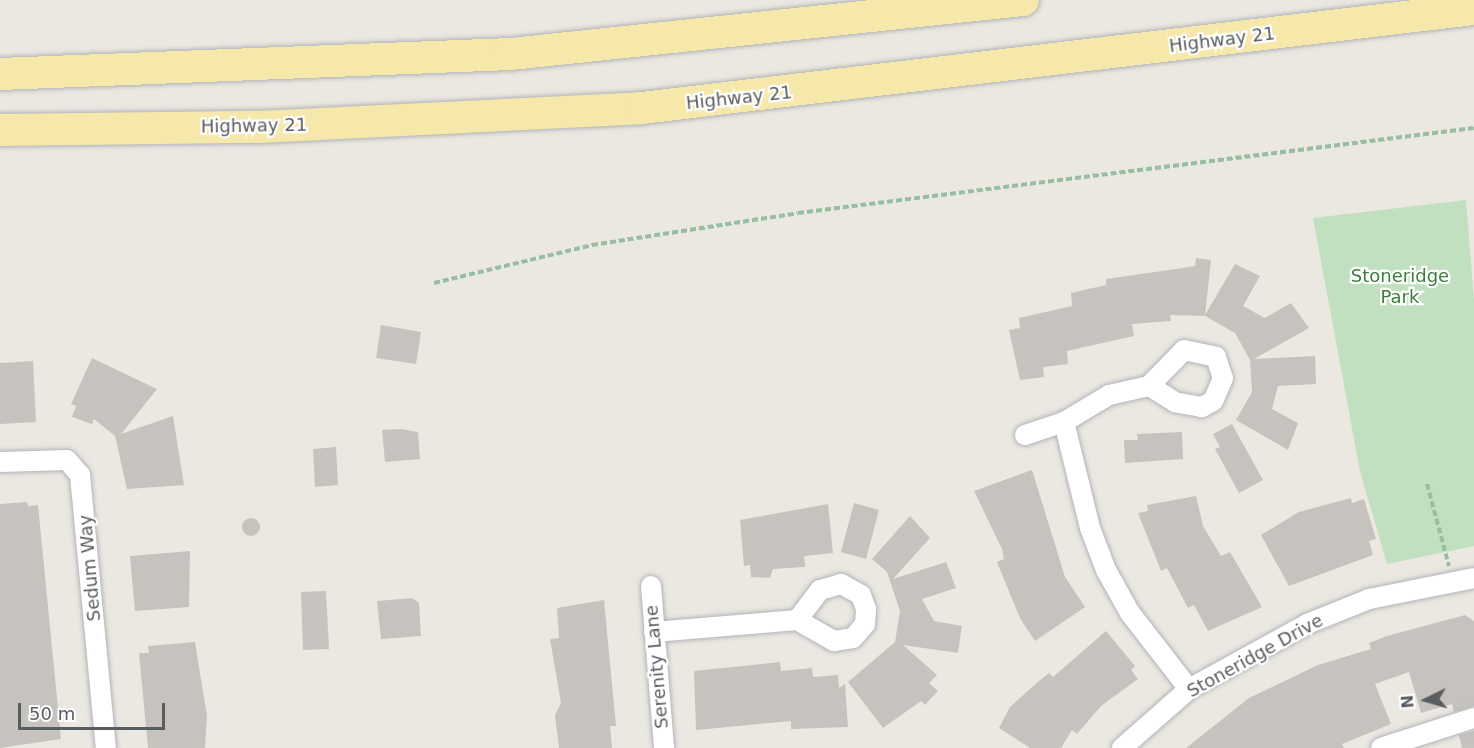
<!DOCTYPE html>
<html>
<head>
<meta charset="utf-8">
<style>
	body { margin:0 }
	#map { position:relative; width:1474px; height:748px; overflow:hidden; background:#ebe8e1; font-family:"DejaVu Sans",sans-serif }
	div>[style] { position:absolute }
	.green>* { inset:0; background:#c0e0bf }
	.building>* { inset:0; background:#c6c3be }
	.round { border-radius:50% }
	.path>* { height:4px; margin-top:-2px; transform-origin:0; background:repeating-linear-gradient(90deg,#98bea2 0 6px,transparent 0 9px) }
	.roads { filter:drop-shadow(0 0 2px #b1b4b7) drop-shadow(0 0 2px #b1b4b7) }
	.minor>* { height:20px; margin:-10px; padding:0 10px; transform-origin:10px; border-radius:10px; background:#fff }
	.primary>* { height:32px; margin:-16px; padding:0 16px; transform-origin:16px; border-radius:16px; background:#f6e7aa }
	span { translate:-50% -50%; white-space:nowrap; text-align:center; line-height:1.15; -webkit-text-stroke:4.5px #fff; paint-order:stroke }
	.street-label { font-size:18px; color:#595d60 }
	.park-label { font-size:18px; color:#3c7d3c }
	.north { position:absolute; left:1396px; top:670px; width:60px; height:60px; -webkit-text-stroke:4px #fff; paint-order:stroke; rotate:265deg; font-size:16px; font-weight:700; line-height:24px; text-align:center; color:#595d60 }
	.north::after { content:''; display:block; margin:auto; width:21px; height:27px; background:#595d60; clip-path:polygon(50% 0,100% 100%,50% 72%,0 100%) }
	.scale { position:absolute; left:18px; top:703px; width:147px; height:27px; box-sizing:border-box; border:3px solid #595d60; border-top:0; padding-left:8px; font-size:18px; line-height:21px; white-space:nowrap; color:#595d60; -webkit-text-stroke:4px #fff; paint-order:stroke }
</style>
</head>
<body>
<div id="map">
	<div class="green">
		<div style="clip-path:polygon(1466px 200px,1474px 300px,1474px 546px,1387px 564px,1360px 471px,1313px 218px)"></div>
	</div>
	<div class="building">
		<div style="clip-path:polygon(1196px 258px,1211px 260px,1205px 315px,1235px 264px,1260px 276px,1243px 306px,1265px 318px,1291px 303px,1309px 328px,1254px 359px,1315px 356px,1316px 384px,1278px 386px,1272px 409px,1298px 423px,1288px 450px,1236px 420px,1252px 392px,1250px 360px,1235px 333px,1205px 316px,1170px 315px,1171px 321px,1132px 324px,1134px 336px,1067px 351px,1068px 364px,1043px 367px,1044px 377px,1020px 380px,1009px 330px,1020px 328px,1019px 318px,1072px 306px,1071px 293px,1106px 285px,1106px 279px,1183px 268px,1195px 266px)"></div>
		<div style="clip-path:polygon(381px 325px,421px 332px,416px 364px,376px 358px)"></div>
		<div style="clip-path:polygon(92px 358px,157px 389px,121px 434px,173px 416px,184px 485px,127px 489px,115px 436px,94px 419px,92px 424px,72px 417px,76px 406px,71px 404px)"></div>
		<div style="clip-path:polygon(33px 361px,36px 422px,0 424px,0 363px)"></div>
		<div style="clip-path:polygon(1232px 424px,1263px 480px,1239px 493px,1215px 449px,1220px 447px,1213px 434px)"></div>
		<div style="clip-path:polygon(401px 429px,418px 432px,420px 459px,385px 462px,382px 430px)"></div>
		<div style="clip-path:polygon(1182px 432px,1183px 459px,1125px 463px,1124px 440px,1138px 440px,1137px 434px)"></div>
		<div style="clip-path:polygon(336px 447px,338px 485px,315px 487px,313px 449px)"></div>
		<div style="clip-path:polygon(1032px 470px,1065px 577px,1085px 607px,1035px 641px,1020px 618px,997px 562px,1004px 559px,1002px 549px,974px 491px)"></div>
		<div style="clip-path:polygon(1196px 496px,1203px 526px,1221px 556px,1230px 552px,1262px 607px,1208px 631px,1194px 605px,1188px 608px,1167px 568px,1161px 571px,1138px 513px,1148px 511px,1147px 505px)"></div>
		<div style="clip-path:polygon(1351px 498px,1352px 503px,1364px 499px,1376px 539px,1369px 541px,1373px 555px,1289px 586px,1261px 535px,1299px 512px)"></div>
		<div style="clip-path:polygon(27px 502px,28px 506px,38px 505px,61px 739px,0 748px,0 504px)"></div>
		<div style="clip-path:polygon(854px 503px,879px 510px,866px 559px,841px 552px)"></div>
		<div style="clip-path:polygon(828px 504px,833px 553px,804px 556px,805px 567px,773px 569px,770px 578px,751px 577px,750px 565px,744px 566px,740px 520px)"></div>
		<div style="clip-path:polygon(910px 516px,930px 538px,893px 579px,946px 562px,956px 588px,922px 599px,934px 621px,962px 626px,958px 653px,903px 645px,937px 675px,929px 683px,938px 691px,925px 705px,921px 701px,883px 728px,848px 682px,895px 642px,900px 611px,887px 572px,872px 559px)"></div>
		<div class="round" style="left:242px;top:518px;width:18px;height:18px"></div>
		<div style="clip-path:polygon(190px 551px,189px 607px,135px 611px,130px 556px)"></div>
		<div style="clip-path:polygon(326px 591px,329px 649px,303px 650px,301px 592px)"></div>
		<div style="clip-path:polygon(412px 598px,419px 603px,421px 636px,381px 639px,377px 601px)"></div>
		<div style="clip-path:polygon(604px 600px,616px 726px,610px 726px,612px 748px,559px 748px,555px 715px,561px 703px,550px 639px,559px 638px,557px 608px)"></div>
		<div style="clip-path:polygon(1465px 615px,1474px 621px,1474px 706px,1454px 712px,1452px 704px,1421px 713px,1409px 672px,1375px 684px,1391px 724px,1342px 744px,1344px 748px,1186px 748px,1249px 698px,1318px 665px,1371px 649px,1369px 643px,1387px 636px)"></div>
		<div style="clip-path:polygon(1106px 631px,1135px 666px,1131px 670px,1138px 679px,1101px 706px,1077px 734px,1072px 730px,1061px 748px,1030px 748px,999px 728px,1010px 707px,1039px 681px,1049px 673px,1053px 677px)"></div>
		<div style="clip-path:polygon(195px 642px,207px 716px,205px 748px,148px 748px,139px 653px,149px 653px,148px 646px)"></div>
		<div style="clip-path:polygon(780px 662px,781px 671px,812px 668px,813px 677px,838px 675px,839px 688px,845px 684px,848px 727px,791px 729px,791px 721px,696px 730px,694px 671px)"></div>
		<div style="clip-path:polygon(1474px 731px,1474px 748px,1462px 748px,1459px 735px)"></div>
	</div>
	<div class="path">
		<div style="left:434px;top:283px;width:163px;rotate:-13.5deg"></div>
		<div style="left:592px;top:245px;width:208px;rotate:-8.8deg"></div>
		<div style="left:798px;top:213px;width:681px;rotate:-7.17deg"></div>
		<div style="left:1427px;top:484px;width:85px;rotate:75deg"></div>
	</div>
	<div class="roads">
		<div class="minor">
			<div style="left:1149px;top:386px;width:50px;rotate:-45.8deg"></div>
			<div style="left:1184px;top:350px;width:33px;rotate:12deg"></div>
			<div style="left:1216px;top:357px;width:22px;rotate:72deg"></div>
			<div style="left:1223px;top:378px;width:25px;rotate:113deg"></div>
			<div style="left:1213px;top:401px;width:13px;rotate:151deg"></div>
			<div style="left:1202px;top:407px;width:27px;rotate:-170deg"></div>
			<div style="left:1175px;top:402px;width:31px;rotate:-148deg"></div>
			<div style="left:1149px;top:386px;width:41px;rotate:167.3deg"></div>
			<div style="left:1109px;top:395px;width:52px;rotate:149deg"></div>
			<div style="left:1064px;top:422px;width:109px;rotate:76.2deg"></div>
			<div style="left:1090px;top:528px;width:45px;rotate:69.1deg"></div>
			<div style="left:1106px;top:570px;width:49px;rotate:60.8deg"></div>
			<div style="left:1130px;top:613px;width:96px;rotate:52.2deg"></div>
			<div style="left:1025px;top:435px;width:41px;rotate:-18.4deg"></div>
			<div style="left:0;top:462px;width:67px;rotate:-1.7deg"></div>
			<div style="left:67px;top:460px;width:20px;rotate:49deg"></div>
			<div style="left:80px;top:475px;width:274px;rotate:84.6deg"></div>
			<div style="left:651px;top:586px;width:163px;rotate:85.4deg"></div>
			<div style="left:654px;top:632px;width:144px;rotate:-4.8deg"></div>
			<div style="left:797px;top:620px;width:43px;rotate:29.6deg"></div>
			<div style="left:834px;top:641px;width:19px;rotate:-9deg"></div>
			<div style="left:853px;top:638px;width:18px;rotate:-49deg"></div>
			<div style="left:865px;top:624px;width:15px;rotate:-86deg"></div>
			<div style="left:866px;top:609px;width:15px;rotate:-110deg"></div>
			<div style="left:861px;top:595px;width:23px;rotate:-151deg"></div>
			<div style="left:841px;top:584px;width:22px;rotate:164deg"></div>
			<div style="left:820px;top:590px;width:38px;rotate:127deg"></div>
			<div style="left:1122px;top:748px;width:89px;rotate:-41.4deg"></div>
			<div style="left:1189px;top:689px;width:135px;rotate:-28.8deg"></div>
			<div style="left:1307px;top:624px;width:67px;rotate:-22deg"></div>
			<div style="left:1369px;top:599px;width:107px;rotate:-11.3deg"></div>
			<div style="left:1381px;top:748px;width:98px;rotate:-17.9deg"></div>
		</div>
		<div class="primary">
			<div style="left:0;top:74px;width:511px;rotate:-2.24deg"></div>
			<div style="left:511px;top:54px;width:515px;rotate:-6.02deg"></div>
			<div style="left:0;top:130px;width:259px;rotate:-0.7deg"></div>
			<div style="left:259px;top:127px;width:383px;rotate:-2.8deg"></div>
			<div style="left:642px;top:108px;width:838px;rotate:-6.79deg"></div>
		</div>
	</div>
	<div class="street-label">
		<span style="left:1222px;top:40px;rotate:-7deg">Highway 21</span>
		<span style="left:739px;top:98px;rotate:-6deg">Highway 21</span>
		<span style="left:254px;top:126px;rotate:-1deg">Highway 21</span>
		<span style="left:90px;top:568px;rotate:-95deg">Sedum Way</span>
		<span style="left:1255px;top:656px;rotate:-29deg">Stoneridge Drive</span>
		<span style="left:657px;top:667px;rotate:-95deg">Serenity Lane</span>
	</div>
	<div class="park-label">
		<span style="left:1400px;top:287px">Stoneridge<br>Park</span>
	</div>
	<div class="north">N</div>
	<div class="scale">50 m</div>
</div>
</body>
</html>
